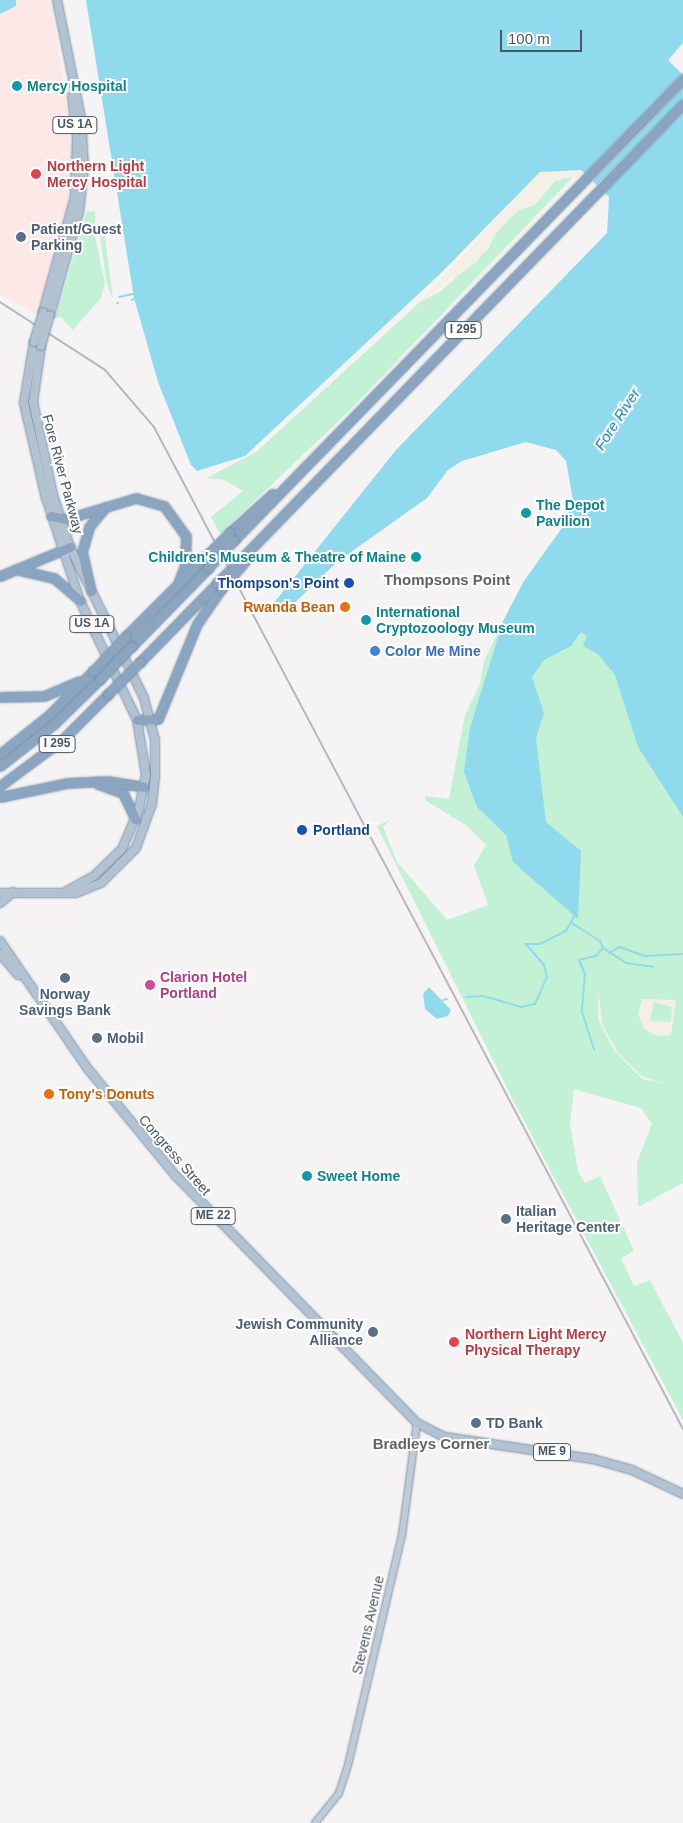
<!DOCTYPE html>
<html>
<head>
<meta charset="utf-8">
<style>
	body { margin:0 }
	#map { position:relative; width:683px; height:1823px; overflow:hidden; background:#f5f3f3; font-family:Arial,sans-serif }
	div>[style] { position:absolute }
	.medical>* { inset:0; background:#fce8e6 }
	.green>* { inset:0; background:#c3f1d5 }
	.sand>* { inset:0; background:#f5f0e5 }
	.water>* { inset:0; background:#90daee }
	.pier>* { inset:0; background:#f5f3f3 }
	.stream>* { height:2px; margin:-1px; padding:0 1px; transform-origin:1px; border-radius:1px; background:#90daee }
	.roads { filter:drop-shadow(0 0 1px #7690ad) drop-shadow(0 0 1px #7690ad) }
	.secondary>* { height:6px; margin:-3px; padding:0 3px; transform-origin:3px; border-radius:3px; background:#c1cbd6 }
	.primary>* { height:8px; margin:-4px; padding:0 4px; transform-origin:4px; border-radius:4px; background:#b3c2d1 }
	.highway>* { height:9px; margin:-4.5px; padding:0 4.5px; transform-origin:4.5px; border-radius:4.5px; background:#8ba5c1 }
	.rail>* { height:2px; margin:-1px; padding:0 1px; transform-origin:1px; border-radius:1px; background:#b5b8bd }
	.bridges { filter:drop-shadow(0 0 1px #7690ad) drop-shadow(0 0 1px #7690ad) }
	.primary-bridge>* { height:8px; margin:-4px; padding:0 4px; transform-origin:4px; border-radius:4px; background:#b3c2d1 }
	.highway-bridge>* { height:9px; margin:-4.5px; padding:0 4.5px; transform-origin:4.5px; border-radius:4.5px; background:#8ba5c1 }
	.dots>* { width:14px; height:14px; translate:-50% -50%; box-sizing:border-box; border:2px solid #fff; border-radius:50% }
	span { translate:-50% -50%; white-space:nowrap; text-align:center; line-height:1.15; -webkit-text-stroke:4px #fff; paint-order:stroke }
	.shield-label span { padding:1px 4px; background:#fff; border:1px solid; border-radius:4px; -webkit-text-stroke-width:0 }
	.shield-label { font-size:12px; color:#4a5661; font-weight:700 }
	.culture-label { font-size:14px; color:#0d838f; font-weight:700 }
	.left { translate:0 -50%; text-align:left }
	.right { translate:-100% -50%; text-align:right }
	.health-label { font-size:14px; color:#be3a42; font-weight:700 }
	.service-label { font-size:14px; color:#4e5e75; font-weight:700 }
	.street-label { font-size:14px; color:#4a5661 }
	.transit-label { font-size:14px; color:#164399; font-weight:700 }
	.food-label { font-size:14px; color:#c56008; font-weight:700 }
	.shop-label { font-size:14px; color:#366cbe; font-weight:700 }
	.hotel-label { font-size:14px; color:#b23c85; font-weight:700 }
	.water-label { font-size:15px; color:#0c7c9b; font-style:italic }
	.neighbourhood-label { font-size:15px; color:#5f6368; font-weight:700 }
	.scale { position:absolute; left:500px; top:30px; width:82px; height:22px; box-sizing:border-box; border:2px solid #4a5661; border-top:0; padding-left:6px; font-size:15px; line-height:18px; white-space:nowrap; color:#4a5661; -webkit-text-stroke:4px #fff; paint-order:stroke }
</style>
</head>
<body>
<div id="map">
	<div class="medical">
		<div style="clip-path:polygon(0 0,51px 0,69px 122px,72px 191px,37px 315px,0 294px)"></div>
	</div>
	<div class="green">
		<div style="clip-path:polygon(575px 175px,352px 408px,220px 534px,211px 517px,243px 491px,224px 480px,207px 478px,256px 452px,420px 302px,441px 291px,488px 249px,495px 234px,518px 210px,535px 205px,552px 182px)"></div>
		<div style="clip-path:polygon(95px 211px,95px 237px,105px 283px,101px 298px,73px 330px,61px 317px,55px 318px,87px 212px)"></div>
		<div style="clip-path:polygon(98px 222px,104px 229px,113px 299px,107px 285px)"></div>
		<div style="clip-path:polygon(573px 500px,683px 637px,683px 1183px,638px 1207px,637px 1162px,652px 1124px,641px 1108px,574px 1089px,570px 1124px,578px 1171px,585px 1183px,600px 1176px,634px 1251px,621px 1258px,634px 1286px,650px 1280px,683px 1343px,683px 1420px,514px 1102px,377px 826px,390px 820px,383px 827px,397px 862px,447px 920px,488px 905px,474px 865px,486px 845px,467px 826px,425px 800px,425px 796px,449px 799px,465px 715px,480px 684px,484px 661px,524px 581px,565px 524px)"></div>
	</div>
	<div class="sand">
		<div style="clip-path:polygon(571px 169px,581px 170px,609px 197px,609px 204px,582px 176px,557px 179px,535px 205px,522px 207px,501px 226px,477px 262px,420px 302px,540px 172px)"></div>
		<div style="clip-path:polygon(598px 992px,603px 1026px,618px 1053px,642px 1076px,666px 1084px,642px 1079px,614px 1051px,598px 1019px)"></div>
		<div style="clip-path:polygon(evenodd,642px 999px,676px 1000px,671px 1035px,657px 1036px,644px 1029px,638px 1014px,642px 999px,654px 1002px,672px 1007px,671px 1022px,650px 1021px,654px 1002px)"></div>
	</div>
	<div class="water">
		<div style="clip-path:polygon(0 0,16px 0,16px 6px,0 14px)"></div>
		<div style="clip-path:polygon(86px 0,683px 0,683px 43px,668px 60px,683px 75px,683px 817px,638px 747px,615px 675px,599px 655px,583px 646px,587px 636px,581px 632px,571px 646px,544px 660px,532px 677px,544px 713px,536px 738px,546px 822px,581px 851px,578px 919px,513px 862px,506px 835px,477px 807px,464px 772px,470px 728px,503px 621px,524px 581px,565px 524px,573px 500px,566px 461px,556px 450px,526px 442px,462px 461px,448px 470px,427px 498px,337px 562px,285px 612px,274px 615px,269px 609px,396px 450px,607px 233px,609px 197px,581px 170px,540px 172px,442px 272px,245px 456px,197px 471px,191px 465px,158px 382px,134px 298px)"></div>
		<div style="clip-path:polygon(429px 987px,451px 1010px,448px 1016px,437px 1019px,425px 1009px,423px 994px)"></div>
	</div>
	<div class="pier">
		<div style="clip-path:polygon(683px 72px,683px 88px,591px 183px,583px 175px)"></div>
		<div style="clip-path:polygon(683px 98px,683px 113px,603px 194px,595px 187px)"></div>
	</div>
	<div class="stream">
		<div style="left:119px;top:297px;width:14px;rotate:-12deg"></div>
		<div style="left:132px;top:300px;width:2px;rotate:-27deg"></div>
		<div style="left:117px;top:303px;width:1px"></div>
		<div style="left:572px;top:923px;width:33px;rotate:33deg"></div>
		<div style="left:600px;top:941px;width:8px;rotate:67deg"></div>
		<div style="left:603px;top:948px;width:11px;rotate:131deg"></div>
		<div style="left:596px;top:956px;width:17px;rotate:167deg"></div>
		<div style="left:579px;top:960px;width:15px;rotate:67deg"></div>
		<div style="left:585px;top:974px;width:38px;rotate:95deg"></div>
		<div style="left:582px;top:1012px;width:39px;rotate:72deg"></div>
		<div style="left:603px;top:948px;width:27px;rotate:33deg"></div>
		<div style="left:626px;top:963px;width:27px;rotate:8deg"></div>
		<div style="left:609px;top:953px;width:13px;rotate:-29deg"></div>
		<div style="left:620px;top:947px;width:27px;rotate:20deg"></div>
		<div style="left:645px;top:956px;width:37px;rotate:-3deg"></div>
		<div style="left:466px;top:997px;width:17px;rotate:-3deg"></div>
		<div style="left:483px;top:996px;width:40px;rotate:16deg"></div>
		<div style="left:521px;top:1007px;width:14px;rotate:-12deg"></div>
		<div style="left:535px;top:1004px;width:30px;rotate:-66deg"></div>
		<div style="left:547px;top:977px;width:12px;rotate:-104deg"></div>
		<div style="left:544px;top:965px;width:28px;rotate:-131deg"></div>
		<div style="left:526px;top:944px;width:14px"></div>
		<div style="left:540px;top:944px;width:29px;rotate:-27deg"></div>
		<div style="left:566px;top:931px;width:18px;rotate:-61deg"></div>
		<div style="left:443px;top:1000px;width:4px;rotate:-14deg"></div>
	</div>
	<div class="roads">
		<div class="secondary">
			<div style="left:315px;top:1823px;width:38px;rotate:-51deg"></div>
			<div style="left:339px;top:1793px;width:29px;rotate:-72deg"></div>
			<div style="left:348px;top:1765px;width:236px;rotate:-76.8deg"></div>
			<div style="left:402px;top:1535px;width:113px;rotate:-82.4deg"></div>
		</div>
		<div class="primary">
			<div style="left:43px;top:312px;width:119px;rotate:-74.5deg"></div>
			<div style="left:75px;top:197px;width:59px;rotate:-88.1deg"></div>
			<div style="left:77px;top:138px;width:42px;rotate:-96.8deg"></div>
			<div style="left:50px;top:315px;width:107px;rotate:-74.3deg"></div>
			<div style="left:79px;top:212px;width:45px;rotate:-83.7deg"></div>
			<div style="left:84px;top:167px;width:49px;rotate:-93.5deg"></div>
			<div style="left:81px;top:118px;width:120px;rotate:-101.5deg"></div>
			<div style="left:34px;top:342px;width:62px;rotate:99.3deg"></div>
			<div style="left:24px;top:403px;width:98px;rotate:77deg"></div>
			<div style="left:46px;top:498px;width:108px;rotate:71.7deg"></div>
			<div style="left:80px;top:601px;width:132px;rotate:64.4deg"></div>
			<div style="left:137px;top:720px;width:56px;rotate:80.7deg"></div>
			<div style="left:146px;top:775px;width:35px;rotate:102deg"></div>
			<div style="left:139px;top:809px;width:43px;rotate:113deg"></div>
			<div style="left:122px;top:849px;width:39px;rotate:136deg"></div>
			<div style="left:94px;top:876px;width:33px;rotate:151deg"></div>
			<div style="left:0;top:893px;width:76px"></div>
			<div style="left:76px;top:893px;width:27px;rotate:-22deg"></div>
			<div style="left:101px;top:883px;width:49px;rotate:-45deg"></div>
			<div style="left:136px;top:848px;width:47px;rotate:-70deg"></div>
			<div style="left:152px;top:804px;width:28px;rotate:-84deg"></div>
			<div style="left:155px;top:776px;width:36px;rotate:-90deg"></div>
			<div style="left:155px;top:740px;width:43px;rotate:-104.7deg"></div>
			<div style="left:144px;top:698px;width:168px;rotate:-116.1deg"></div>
			<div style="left:70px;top:547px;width:55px;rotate:-108.1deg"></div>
			<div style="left:53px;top:495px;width:95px;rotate:-102.1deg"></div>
			<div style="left:33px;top:402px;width:57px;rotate:-81.9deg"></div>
			<div style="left:0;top:903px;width:17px;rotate:-40deg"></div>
			<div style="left:0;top:941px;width:155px;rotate:55.5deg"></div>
			<div style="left:88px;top:1069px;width:139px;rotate:50.6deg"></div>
			<div style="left:176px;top:1176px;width:345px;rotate:45.7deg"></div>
			<div style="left:417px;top:1423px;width:31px;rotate:27deg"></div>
			<div style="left:445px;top:1437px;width:150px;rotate:8.5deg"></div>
			<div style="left:593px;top:1459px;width:41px;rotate:15.8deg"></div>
			<div style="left:632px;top:1470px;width:56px;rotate:25.2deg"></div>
			<div style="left:0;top:954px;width:28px;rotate:49deg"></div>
		</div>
		<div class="highway">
			<div style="left:51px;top:516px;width:15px;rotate:11deg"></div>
			<div style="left:66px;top:519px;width:73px;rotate:-16.7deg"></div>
			<div style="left:136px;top:498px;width:29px;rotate:16deg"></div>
			<div style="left:164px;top:506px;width:37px;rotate:54deg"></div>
			<div style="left:186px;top:536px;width:29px;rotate:92deg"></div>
			<div style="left:185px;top:565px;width:19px;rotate:111deg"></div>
			<div style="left:230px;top:532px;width:57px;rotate:-42.1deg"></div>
			<div style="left:234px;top:540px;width:644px;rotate:-45.76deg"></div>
			<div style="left:243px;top:557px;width:632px;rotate:-45.83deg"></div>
			<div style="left:19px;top:570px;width:36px;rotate:13deg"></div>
			<div style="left:54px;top:578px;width:35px;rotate:41deg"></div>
			<div style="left:0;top:576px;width:76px;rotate:-22.5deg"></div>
			<div style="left:91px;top:591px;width:40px;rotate:-103deg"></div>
			<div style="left:82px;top:552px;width:26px;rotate:-74deg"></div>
			<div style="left:89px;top:527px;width:26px;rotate:-51deg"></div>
			<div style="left:126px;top:636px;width:109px;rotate:-45deg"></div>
			<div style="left:132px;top:646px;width:109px;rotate:-45.7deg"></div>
			<div style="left:140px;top:662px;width:110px;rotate:-45.7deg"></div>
			<div style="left:0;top:697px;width:44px;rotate:-1.3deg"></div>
			<div style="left:44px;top:696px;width:38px;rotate:-23deg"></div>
			<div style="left:137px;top:720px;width:21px;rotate:-3deg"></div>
			<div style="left:158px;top:719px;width:103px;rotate:-67.7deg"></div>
			<div style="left:197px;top:624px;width:42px;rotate:-55.6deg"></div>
			<div style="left:0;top:754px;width:63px;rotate:-38.5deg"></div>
			<div style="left:49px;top:715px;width:62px;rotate:-45deg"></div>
			<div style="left:0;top:766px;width:68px;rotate:-37.9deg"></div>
			<div style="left:54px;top:724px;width:64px;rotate:-44.4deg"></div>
			<div style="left:98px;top:784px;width:27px;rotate:20deg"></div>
			<div style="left:123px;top:793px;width:29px;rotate:65deg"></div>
			<div style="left:0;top:786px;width:79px;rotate:-36.7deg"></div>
			<div style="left:63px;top:739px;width:64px;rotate:-45deg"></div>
			<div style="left:0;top:797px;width:68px;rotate:-11.8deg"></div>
			<div style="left:67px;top:783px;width:40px;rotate:-2.9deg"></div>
			<div style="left:107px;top:781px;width:37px;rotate:9deg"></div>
		</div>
	</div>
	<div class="rail">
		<div style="left:0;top:302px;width:125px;rotate:32.9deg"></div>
		<div style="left:105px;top:370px;width:75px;rotate:49.3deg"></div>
		<div style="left:154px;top:427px;width:1133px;rotate:62.17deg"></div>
	</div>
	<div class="bridges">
		<div class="primary-bridge">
			<div style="left:34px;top:342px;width:31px;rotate:-73deg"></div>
			<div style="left:41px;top:346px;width:32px;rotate:-74deg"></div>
		</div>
		<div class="highway-bridge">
			<div style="left:203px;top:559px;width:38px;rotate:-45deg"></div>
			<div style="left:208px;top:568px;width:38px;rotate:-47deg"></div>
			<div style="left:217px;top:583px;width:23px;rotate:-45deg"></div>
			<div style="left:221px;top:589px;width:38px;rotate:-49deg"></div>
			<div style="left:93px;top:671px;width:48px;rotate:-46.7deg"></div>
			<div style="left:100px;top:679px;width:46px;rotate:-45.9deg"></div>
			<div style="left:108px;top:694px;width:45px;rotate:-45deg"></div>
		</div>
	</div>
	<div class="dots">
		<div style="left:17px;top:86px;background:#0f9aa8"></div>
		<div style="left:36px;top:174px;background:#e0444e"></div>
		<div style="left:21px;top:237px;background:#5c6f8a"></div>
		<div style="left:526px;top:513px;background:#0f9aa8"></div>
		<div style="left:416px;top:557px;background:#0f9aa8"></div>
		<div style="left:349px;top:583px;background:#1a4fb4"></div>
		<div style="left:345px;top:607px;background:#e8710a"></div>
		<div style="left:366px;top:620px;background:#0f9aa8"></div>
		<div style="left:375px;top:651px;background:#3f7fe0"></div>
		<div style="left:302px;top:830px;background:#1a4fb4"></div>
		<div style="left:65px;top:978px;background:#5c6f8a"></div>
		<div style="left:150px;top:985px;background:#d1479c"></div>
		<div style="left:97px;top:1038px;background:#5c6f8a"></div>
		<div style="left:49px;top:1094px;background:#e8710a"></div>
		<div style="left:307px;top:1176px;background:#0f9aa8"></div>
		<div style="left:506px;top:1219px;background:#5c6f8a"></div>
		<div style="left:373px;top:1332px;background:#5c6f8a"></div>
		<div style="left:454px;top:1342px;background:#e0444e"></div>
		<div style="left:476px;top:1423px;background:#5c6f8a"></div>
	</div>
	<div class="shield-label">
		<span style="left:75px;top:125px">US 1A</span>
		<span style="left:463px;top:330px">I 295</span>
		<span style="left:92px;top:624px">US 1A</span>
		<span style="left:57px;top:744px">I 295</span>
		<span style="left:213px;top:1216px">ME 22</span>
		<span style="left:552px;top:1452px">ME 9</span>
	</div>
	<div class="culture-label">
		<span class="left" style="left:27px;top:86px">Mercy Hospital</span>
		<span class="left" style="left:536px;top:513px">The Depot<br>Pavilion</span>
		<span class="right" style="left:406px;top:557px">Children's Museum &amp; Theatre of Maine</span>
		<span class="left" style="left:376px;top:620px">International<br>Cryptozoology Museum</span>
		<span class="left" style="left:317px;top:1176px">Sweet Home</span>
	</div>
	<div class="health-label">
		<span class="left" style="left:47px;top:174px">Northern Light<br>Mercy Hospital</span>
		<span class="left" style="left:465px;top:1342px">Northern Light Mercy<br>Physical Therapy</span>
	</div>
	<div class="service-label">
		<span class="left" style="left:31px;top:237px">Patient/Guest<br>Parking</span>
		<span style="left:65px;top:1002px">Norway<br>Savings Bank</span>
		<span class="left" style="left:107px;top:1038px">Mobil</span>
		<span class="left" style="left:516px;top:1219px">Italian<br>Heritage Center</span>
		<span class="right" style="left:363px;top:1332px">Jewish Community<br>Alliance</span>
		<span class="left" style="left:486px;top:1423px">TD Bank</span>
	</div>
	<div class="street-label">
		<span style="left:63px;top:474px;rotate:75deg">Fore River Parkway</span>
		<span style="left:175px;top:1155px;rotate:49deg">Congress Street</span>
		<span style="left:368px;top:1625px;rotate:-77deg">Stevens Avenue</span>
	</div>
	<div class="transit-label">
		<span class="right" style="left:339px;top:583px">Thompson's Point</span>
		<span class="left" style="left:313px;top:830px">Portland</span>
	</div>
	<div class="food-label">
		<span class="right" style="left:335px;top:607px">Rwanda Bean</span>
		<span class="left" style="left:59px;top:1094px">Tony's Donuts</span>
	</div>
	<div class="shop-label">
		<span class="left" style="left:385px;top:651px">Color Me Mine</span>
	</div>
	<div class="hotel-label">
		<span class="left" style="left:160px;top:985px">Clarion Hotel<br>Portland</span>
	</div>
	<div class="water-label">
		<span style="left:617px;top:419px;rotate:-57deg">Fore River</span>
	</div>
	<div class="neighbourhood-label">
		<span style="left:447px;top:580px">Thompsons Point</span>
		<span style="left:431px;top:1444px">Bradleys Corner</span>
	</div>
	<div class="scale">100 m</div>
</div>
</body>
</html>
